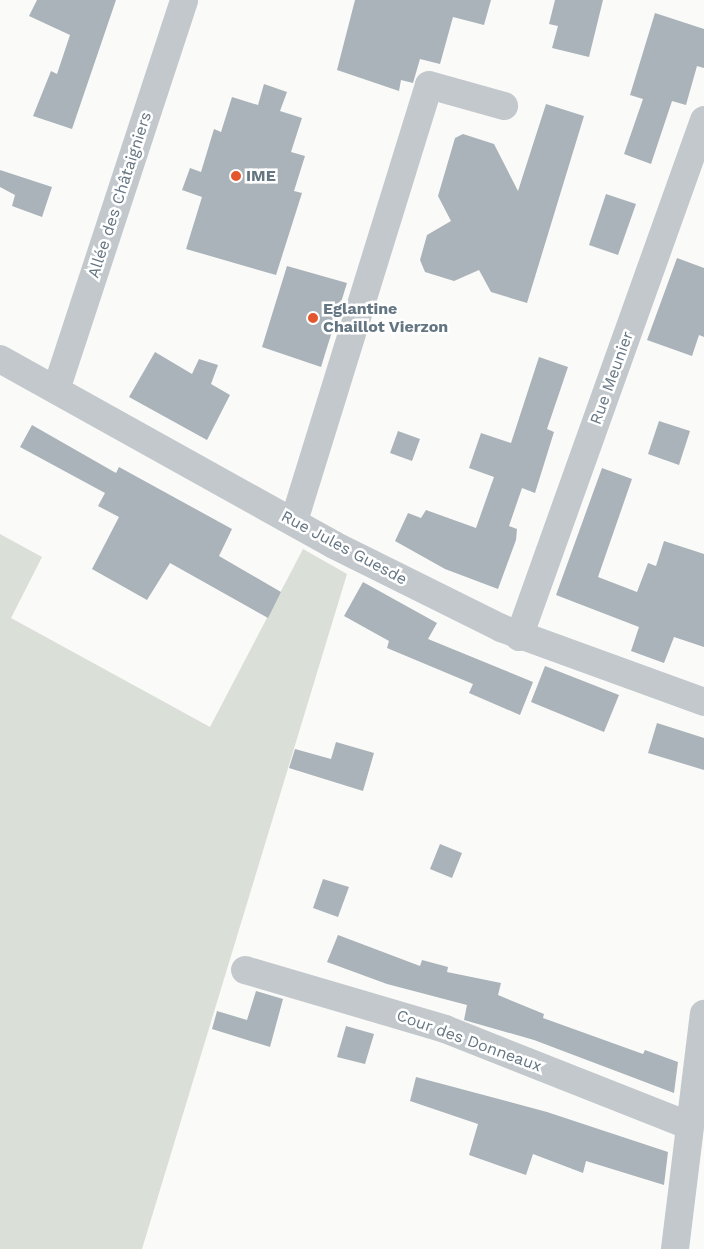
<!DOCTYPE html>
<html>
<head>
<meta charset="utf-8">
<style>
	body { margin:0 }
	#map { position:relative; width:704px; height:1249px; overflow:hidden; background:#fafaf8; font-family:"Work Sans",sans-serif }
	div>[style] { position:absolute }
	.green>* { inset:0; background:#dadfd7 }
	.building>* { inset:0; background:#aab3b9 }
	.minor>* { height:28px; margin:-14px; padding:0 14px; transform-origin:14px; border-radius:14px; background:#c3c8cc }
	.dots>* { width:14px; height:14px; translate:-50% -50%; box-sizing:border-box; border:2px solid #fff; border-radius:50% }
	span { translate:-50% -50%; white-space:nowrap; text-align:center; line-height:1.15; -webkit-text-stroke:5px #fff; paint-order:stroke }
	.poi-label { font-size:16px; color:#657683; font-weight:700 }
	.left { translate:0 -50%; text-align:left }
	.street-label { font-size:16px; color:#657683 }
</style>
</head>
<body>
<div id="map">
	<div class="green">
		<div style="clip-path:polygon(0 534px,42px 557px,11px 618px,210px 727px,303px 549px,347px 574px,142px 1249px,0 1249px)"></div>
	</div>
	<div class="building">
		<div style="clip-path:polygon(37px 0,116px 0,72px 129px,33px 116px,51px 71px,57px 74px,70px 35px,29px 16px)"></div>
		<div style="clip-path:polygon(355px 0,491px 0,484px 25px,453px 17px,440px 64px,420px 59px,413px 83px,401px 80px,399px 91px,337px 70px)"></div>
		<div style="clip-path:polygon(555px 0,603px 0,589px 57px,552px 48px,558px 26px,549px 24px)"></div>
		<div style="clip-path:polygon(655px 13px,704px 29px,704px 68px,697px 66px,686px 105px,672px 101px,651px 164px,624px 154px,643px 99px,630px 95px)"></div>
		<div style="clip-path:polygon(264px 84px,287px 92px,280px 111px,302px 118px,291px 152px,305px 156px,294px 191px,302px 193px,276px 275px,186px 249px,202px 197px,182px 190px,190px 168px,201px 172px,214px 129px,221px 132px,232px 97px,258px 105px)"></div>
		<div style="clip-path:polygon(546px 104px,584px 116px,527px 303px,491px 292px,479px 270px,454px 281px,425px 272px,420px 260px,427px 235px,451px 221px,438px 196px,455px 138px,463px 134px,494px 144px,518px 191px)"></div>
		<div style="clip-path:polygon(0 170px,52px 187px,42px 217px,12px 206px,15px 195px,0 187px)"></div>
		<div style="clip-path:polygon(606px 194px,636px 204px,618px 255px,589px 245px)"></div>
		<div style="clip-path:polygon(677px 258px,704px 268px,704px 337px,699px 335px,692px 356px,647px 340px)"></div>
		<div style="clip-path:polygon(287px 266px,347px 283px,321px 367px,262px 347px)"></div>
		<div style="clip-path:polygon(155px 352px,192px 374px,199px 359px,218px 365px,211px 384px,230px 395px,207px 440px,129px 397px)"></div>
		<div style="clip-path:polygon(539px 357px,568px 367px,547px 429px,554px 432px,535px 493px,522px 488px,509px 526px,517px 529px,516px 540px,498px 589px,445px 569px,395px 541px,408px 513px,421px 518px,426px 510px,476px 528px,494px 477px,469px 468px,481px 433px,511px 443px)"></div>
		<div style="clip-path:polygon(659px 421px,690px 431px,679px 465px,648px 454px)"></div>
		<div style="clip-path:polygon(32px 425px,116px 473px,119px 467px,232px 529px,219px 556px,281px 592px,268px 618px,170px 563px,147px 600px,92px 569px,119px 517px,98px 506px,105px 493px,20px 447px)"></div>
		<div style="clip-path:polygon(398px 431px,420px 439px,412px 461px,390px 453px)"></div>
		<div style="clip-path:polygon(602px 468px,632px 479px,598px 577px,637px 592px,648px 563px,656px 566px,664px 541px,704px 554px,704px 647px,674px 637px,664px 663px,631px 651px,639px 627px,556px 595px)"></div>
		<div style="clip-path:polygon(363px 582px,437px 623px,428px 639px,533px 682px,520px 715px,469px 693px,473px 684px,387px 648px,389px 641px,344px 616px)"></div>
		<div style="clip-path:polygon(545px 666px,619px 695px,604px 732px,531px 702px)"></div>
		<div style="clip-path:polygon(657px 723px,704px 738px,704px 770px,648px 753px)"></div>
		<div style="clip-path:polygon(336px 742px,374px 753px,363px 791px,289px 768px,295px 749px,331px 759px)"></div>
		<div style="clip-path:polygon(440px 844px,462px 853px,452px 878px,430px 869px)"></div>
		<div style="clip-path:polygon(323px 879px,349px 887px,338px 917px,313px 908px)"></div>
		<div style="clip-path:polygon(338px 935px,420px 966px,422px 960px,448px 967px,447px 972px,501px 983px,498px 995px,544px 1014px,543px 1018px,643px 1054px,645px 1050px,678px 1062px,674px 1093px,534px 1040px,464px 1020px,467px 1005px,387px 984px,327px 962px)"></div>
		<div style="clip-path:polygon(256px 991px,283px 999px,270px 1047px,212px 1029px,217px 1011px,247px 1020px)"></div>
		<div style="clip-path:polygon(346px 1026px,374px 1034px,365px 1064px,337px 1057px)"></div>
		<div style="clip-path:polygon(416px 1077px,547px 1112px,668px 1152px,664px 1185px,586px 1161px,583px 1173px,533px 1154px,526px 1175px,469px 1155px,478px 1124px,410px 1101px)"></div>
	</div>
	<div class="minor">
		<div style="left:0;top:359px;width:382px;rotate:29.1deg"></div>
		<div style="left:334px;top:545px;width:186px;rotate:26.4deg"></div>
		<div style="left:501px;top:628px;width:216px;rotate:20deg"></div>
		<div style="left:56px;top:390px;width:410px;rotate:-71.8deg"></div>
		<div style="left:294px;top:521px;width:456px;rotate:-72.8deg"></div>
		<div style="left:429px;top:85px;width:78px;rotate:15.6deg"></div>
		<div style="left:519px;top:637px;width:549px;rotate:-70.31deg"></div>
		<div style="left:245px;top:970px;width:209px;rotate:16.4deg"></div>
		<div style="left:445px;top:1029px;width:261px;rotate:21.6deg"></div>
		<div style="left:675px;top:1249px;width:237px;rotate:-83deg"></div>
	</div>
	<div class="dots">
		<div style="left:236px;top:176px;background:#e4572e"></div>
		<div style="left:313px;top:318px;background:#e4572e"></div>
	</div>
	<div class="poi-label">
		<span class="left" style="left:246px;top:176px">IME</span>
		<span class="left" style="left:323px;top:318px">Eglantine<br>Chaillot Vierzon</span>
	</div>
	<div class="street-label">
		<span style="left:120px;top:195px;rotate:-72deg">Allée des Châtaigniers</span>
		<span style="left:612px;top:378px;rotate:-70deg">Rue Meunier</span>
		<span style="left:344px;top:548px;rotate:28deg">Rue Jules Guesde</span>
		<span style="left:469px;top:1041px;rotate:20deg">Cour des Donneaux</span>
	</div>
</div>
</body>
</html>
